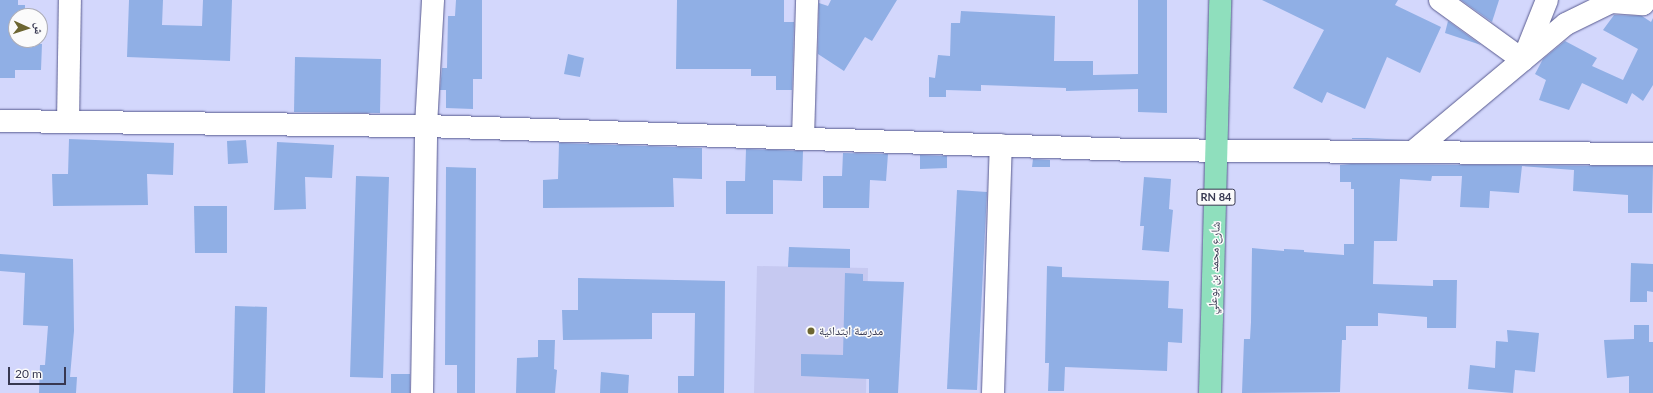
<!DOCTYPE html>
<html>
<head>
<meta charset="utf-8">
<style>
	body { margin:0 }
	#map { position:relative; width:1653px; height:393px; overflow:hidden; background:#d3d7fc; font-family:Lato,"Noto Naskh Arabic",sans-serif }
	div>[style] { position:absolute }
	.built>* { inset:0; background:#c6c9f1 }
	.building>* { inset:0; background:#90afe5 }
	.roads { filter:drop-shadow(0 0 1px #585a8f) drop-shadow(0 0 1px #585a8f) }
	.minor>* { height:22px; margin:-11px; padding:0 11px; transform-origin:11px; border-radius:11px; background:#fff }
	.major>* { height:22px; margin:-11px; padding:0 11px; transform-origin:11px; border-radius:11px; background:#8fdfbd }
	.dots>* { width:11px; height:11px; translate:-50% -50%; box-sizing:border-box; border:2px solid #fbfbfb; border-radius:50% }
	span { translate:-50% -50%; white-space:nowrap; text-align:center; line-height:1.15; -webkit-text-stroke:3px #fbfbfb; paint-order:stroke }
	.shield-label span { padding:1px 3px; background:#fbfbfb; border:1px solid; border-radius:3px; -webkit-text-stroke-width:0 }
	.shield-label { font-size:11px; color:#373851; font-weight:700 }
	.street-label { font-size:12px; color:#373851 }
	.poi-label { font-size:12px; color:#373851 }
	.left { translate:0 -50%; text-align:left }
	.north { position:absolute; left:8px; top:8px; width:40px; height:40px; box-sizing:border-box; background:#fbfbfb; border:1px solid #adadb7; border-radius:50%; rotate:93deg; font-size:11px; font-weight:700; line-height:16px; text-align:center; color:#373851 }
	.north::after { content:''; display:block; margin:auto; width:14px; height:18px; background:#6d6632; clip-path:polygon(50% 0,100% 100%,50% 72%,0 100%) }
	.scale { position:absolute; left:8px; top:367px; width:58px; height:18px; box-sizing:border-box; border:2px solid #373851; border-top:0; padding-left:5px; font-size:12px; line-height:14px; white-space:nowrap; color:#373851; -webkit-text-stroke:3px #fbfbfb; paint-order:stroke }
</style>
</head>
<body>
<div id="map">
	<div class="built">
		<div style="clip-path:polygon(757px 266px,868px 268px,866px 393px,754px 393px)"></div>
	</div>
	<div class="building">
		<div style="clip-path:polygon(0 0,18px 0,18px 5px,25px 5px,25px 16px,16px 16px,16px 40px,24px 40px,24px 44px,42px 44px,41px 70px,15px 70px,15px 78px,0 78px)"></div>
		<div style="clip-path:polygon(129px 0,163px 0,162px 25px,202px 26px,203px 0,232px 0,230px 61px,127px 57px)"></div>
		<div style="clip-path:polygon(456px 0,482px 0,482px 79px,473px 79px,473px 109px,446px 108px,446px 90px,440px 90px,442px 68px,447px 68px,448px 16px,455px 16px)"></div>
		<div style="clip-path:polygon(677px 0,784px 0,784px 22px,794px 22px,792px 90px,776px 90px,776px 76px,751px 76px,751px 69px,676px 69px)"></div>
		<div style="clip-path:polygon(831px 0,897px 0,872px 41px,865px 37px,844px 71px,818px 54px,819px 3px,828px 6px)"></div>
		<div style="clip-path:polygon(1138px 0,1167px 0,1167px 113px,1138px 112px,1138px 89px,1066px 91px,1066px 88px,981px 85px,981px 91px,946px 90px,946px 97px,929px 97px,929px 77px,935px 78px,938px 55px,950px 56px,951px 23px,960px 23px,961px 11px,1055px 16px,1054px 61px,1093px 61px,1093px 75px,1138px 74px)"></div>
		<div style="clip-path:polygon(1262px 0,1398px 0,1395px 5px,1441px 27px,1420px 73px,1387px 57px,1365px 109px,1327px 92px,1322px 103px,1293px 88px,1324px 30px)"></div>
		<div style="clip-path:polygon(1461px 0,1499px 0,1492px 22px)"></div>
		<div style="clip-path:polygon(1614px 15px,1642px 16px,1651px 22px,1653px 18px,1653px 85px,1643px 101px,1632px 93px,1627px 104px,1582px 83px,1569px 110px,1539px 100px,1546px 80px,1535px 74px,1543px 59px,1565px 41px,1597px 58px,1592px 66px,1623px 80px,1638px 49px,1603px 30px)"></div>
		<div style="clip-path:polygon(1448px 21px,1481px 45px,1445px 33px)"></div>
		<div style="clip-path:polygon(568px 54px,584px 58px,580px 77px,564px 74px)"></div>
		<div style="clip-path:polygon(295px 57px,381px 59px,380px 113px,294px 112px)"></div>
		<div style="clip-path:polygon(1352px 138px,1367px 138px,1406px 140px,1352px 139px)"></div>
		<div style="clip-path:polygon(69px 139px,174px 143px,173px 175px,147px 174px,148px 205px,53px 206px,52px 174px,68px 174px)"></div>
		<div style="clip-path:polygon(246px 140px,248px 163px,228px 164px,227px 141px)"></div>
		<div style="clip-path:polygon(277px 142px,334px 145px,332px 178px,305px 177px,306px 209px,274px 210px)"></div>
		<div style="clip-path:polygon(559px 143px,702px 148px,702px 179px,673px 178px,674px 207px,543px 208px,543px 180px,558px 179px)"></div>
		<div style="clip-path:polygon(746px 149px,803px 151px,802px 181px,773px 180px,773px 214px,726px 214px,726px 181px,745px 181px)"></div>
		<div style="clip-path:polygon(843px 153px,888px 154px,886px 181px,870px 180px,869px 208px,823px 208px,823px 176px,842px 176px)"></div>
		<div style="clip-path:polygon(920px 155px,947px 156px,947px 168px,920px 169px)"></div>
		<div style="clip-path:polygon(1033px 159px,1050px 160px,1050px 167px,1032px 167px)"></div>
		<div style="clip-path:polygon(1351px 164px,1653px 166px,1652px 213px,1628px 213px,1628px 195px,1573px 191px,1574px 170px,1522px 166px,1519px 193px,1490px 191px,1489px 208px,1460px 207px,1462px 176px,1432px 176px,1431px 181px,1400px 179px,1397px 241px,1374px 241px,1373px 284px,1433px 286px,1433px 280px,1457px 280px,1456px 328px,1427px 328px,1427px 317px,1378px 313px,1378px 326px,1346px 326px,1346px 340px,1342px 340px,1340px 392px,1242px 393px,1244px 339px,1250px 339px,1251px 322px,1252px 248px,1284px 251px,1284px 249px,1304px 250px,1304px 252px,1344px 255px,1344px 244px,1354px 244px,1354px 189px,1351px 189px,1351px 182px,1340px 182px,1340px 165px)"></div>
		<div style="clip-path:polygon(446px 167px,476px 168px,475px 393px,457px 393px,457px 365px,445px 365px)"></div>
		<div style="clip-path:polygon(356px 176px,389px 177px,383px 378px,350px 377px)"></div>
		<div style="clip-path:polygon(1144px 177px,1171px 179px,1169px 209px,1173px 210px,1169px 252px,1142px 250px,1144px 226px,1140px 226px)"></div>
		<div style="clip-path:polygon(957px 190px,987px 192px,977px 390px,947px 389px)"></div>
		<div style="clip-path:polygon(194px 206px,227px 206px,227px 253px,195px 253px)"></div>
		<div style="clip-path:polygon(789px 247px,850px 249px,850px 268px,788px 267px)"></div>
		<div style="clip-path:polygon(0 254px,73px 259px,74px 331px,70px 377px,77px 377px,76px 393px,39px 393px,40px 365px,45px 365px,48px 326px,23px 325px,25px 273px,0 271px)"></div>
		<div style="clip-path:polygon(1631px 263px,1653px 264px,1653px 292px,1647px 291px,1647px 302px,1630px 302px)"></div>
		<div style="clip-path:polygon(1047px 266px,1062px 267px,1062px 277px,1169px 281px,1168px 308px,1183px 309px,1182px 343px,1168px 342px,1167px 371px,1065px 367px,1064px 391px,1048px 391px,1049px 363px,1045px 363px)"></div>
		<div style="clip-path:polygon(845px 273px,863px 274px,863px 281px,904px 282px,898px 393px,869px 393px,869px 379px,801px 376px,801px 354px,843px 355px)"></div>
		<div style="clip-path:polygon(578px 278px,725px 281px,724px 393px,678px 393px,678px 376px,694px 376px,695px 313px,652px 313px,652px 339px,563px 340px,562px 310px,578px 310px)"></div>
		<div style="clip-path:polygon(235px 306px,267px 307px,265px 393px,233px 393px)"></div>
		<div style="clip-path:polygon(1634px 325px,1649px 325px,1649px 342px,1653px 342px,1653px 393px,1629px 393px,1629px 376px,1607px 378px,1604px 340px,1634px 339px)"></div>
		<div style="clip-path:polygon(1507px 330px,1539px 333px,1535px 372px,1515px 370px,1513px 393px,1468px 389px,1470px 365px,1495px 368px,1496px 341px,1508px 342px)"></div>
		<div style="clip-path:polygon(538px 340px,555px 340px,554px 369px,557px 370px,555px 393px,516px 393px,517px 358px,538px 357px)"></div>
		<div style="clip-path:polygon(601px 372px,629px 375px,628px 393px,600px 393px)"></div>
		<div style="clip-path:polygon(391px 374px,410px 374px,410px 393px,391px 393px)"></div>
	</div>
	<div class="roads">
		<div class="minor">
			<div style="left:1440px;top:0;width:102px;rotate:35.9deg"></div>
			<div style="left:1523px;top:60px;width:65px;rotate:-68.2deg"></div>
			<div style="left:0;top:121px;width:426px;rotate:0.7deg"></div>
			<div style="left:426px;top:126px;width:707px;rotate:1.94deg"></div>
			<div style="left:1133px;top:150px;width:520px;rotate:0.44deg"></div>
			<div style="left:68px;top:122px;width:122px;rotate:-89.1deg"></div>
			<div style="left:803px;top:138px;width:138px;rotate:-88.3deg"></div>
			<div style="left:1414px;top:151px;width:198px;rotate:-39.9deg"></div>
			<div style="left:1566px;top:24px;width:50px;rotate:-26.1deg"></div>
			<div style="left:1611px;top:2px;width:32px;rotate:4deg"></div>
			<div style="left:1643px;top:4px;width:5px;rotate:-53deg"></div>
			<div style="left:422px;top:393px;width:267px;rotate:-89.1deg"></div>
			<div style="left:426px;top:126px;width:126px;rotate:-86.8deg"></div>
			<div style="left:993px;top:393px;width:248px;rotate:-88.2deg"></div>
		</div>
		<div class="major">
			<div style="left:1210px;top:393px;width:393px;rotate:-88.5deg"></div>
		</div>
	</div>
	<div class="dots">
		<div style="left:811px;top:331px;background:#6d6632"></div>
	</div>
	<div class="shield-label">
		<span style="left:1216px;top:197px">RN 84</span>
	</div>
	<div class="street-label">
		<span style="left:1214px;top:268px;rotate:-88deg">شارع محمد بن بوعلي</span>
	</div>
	<div class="poi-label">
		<span class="left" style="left:819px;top:331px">مدرسة ابتدائية</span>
	</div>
	<div class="north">ش</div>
	<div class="scale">20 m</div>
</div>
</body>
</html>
